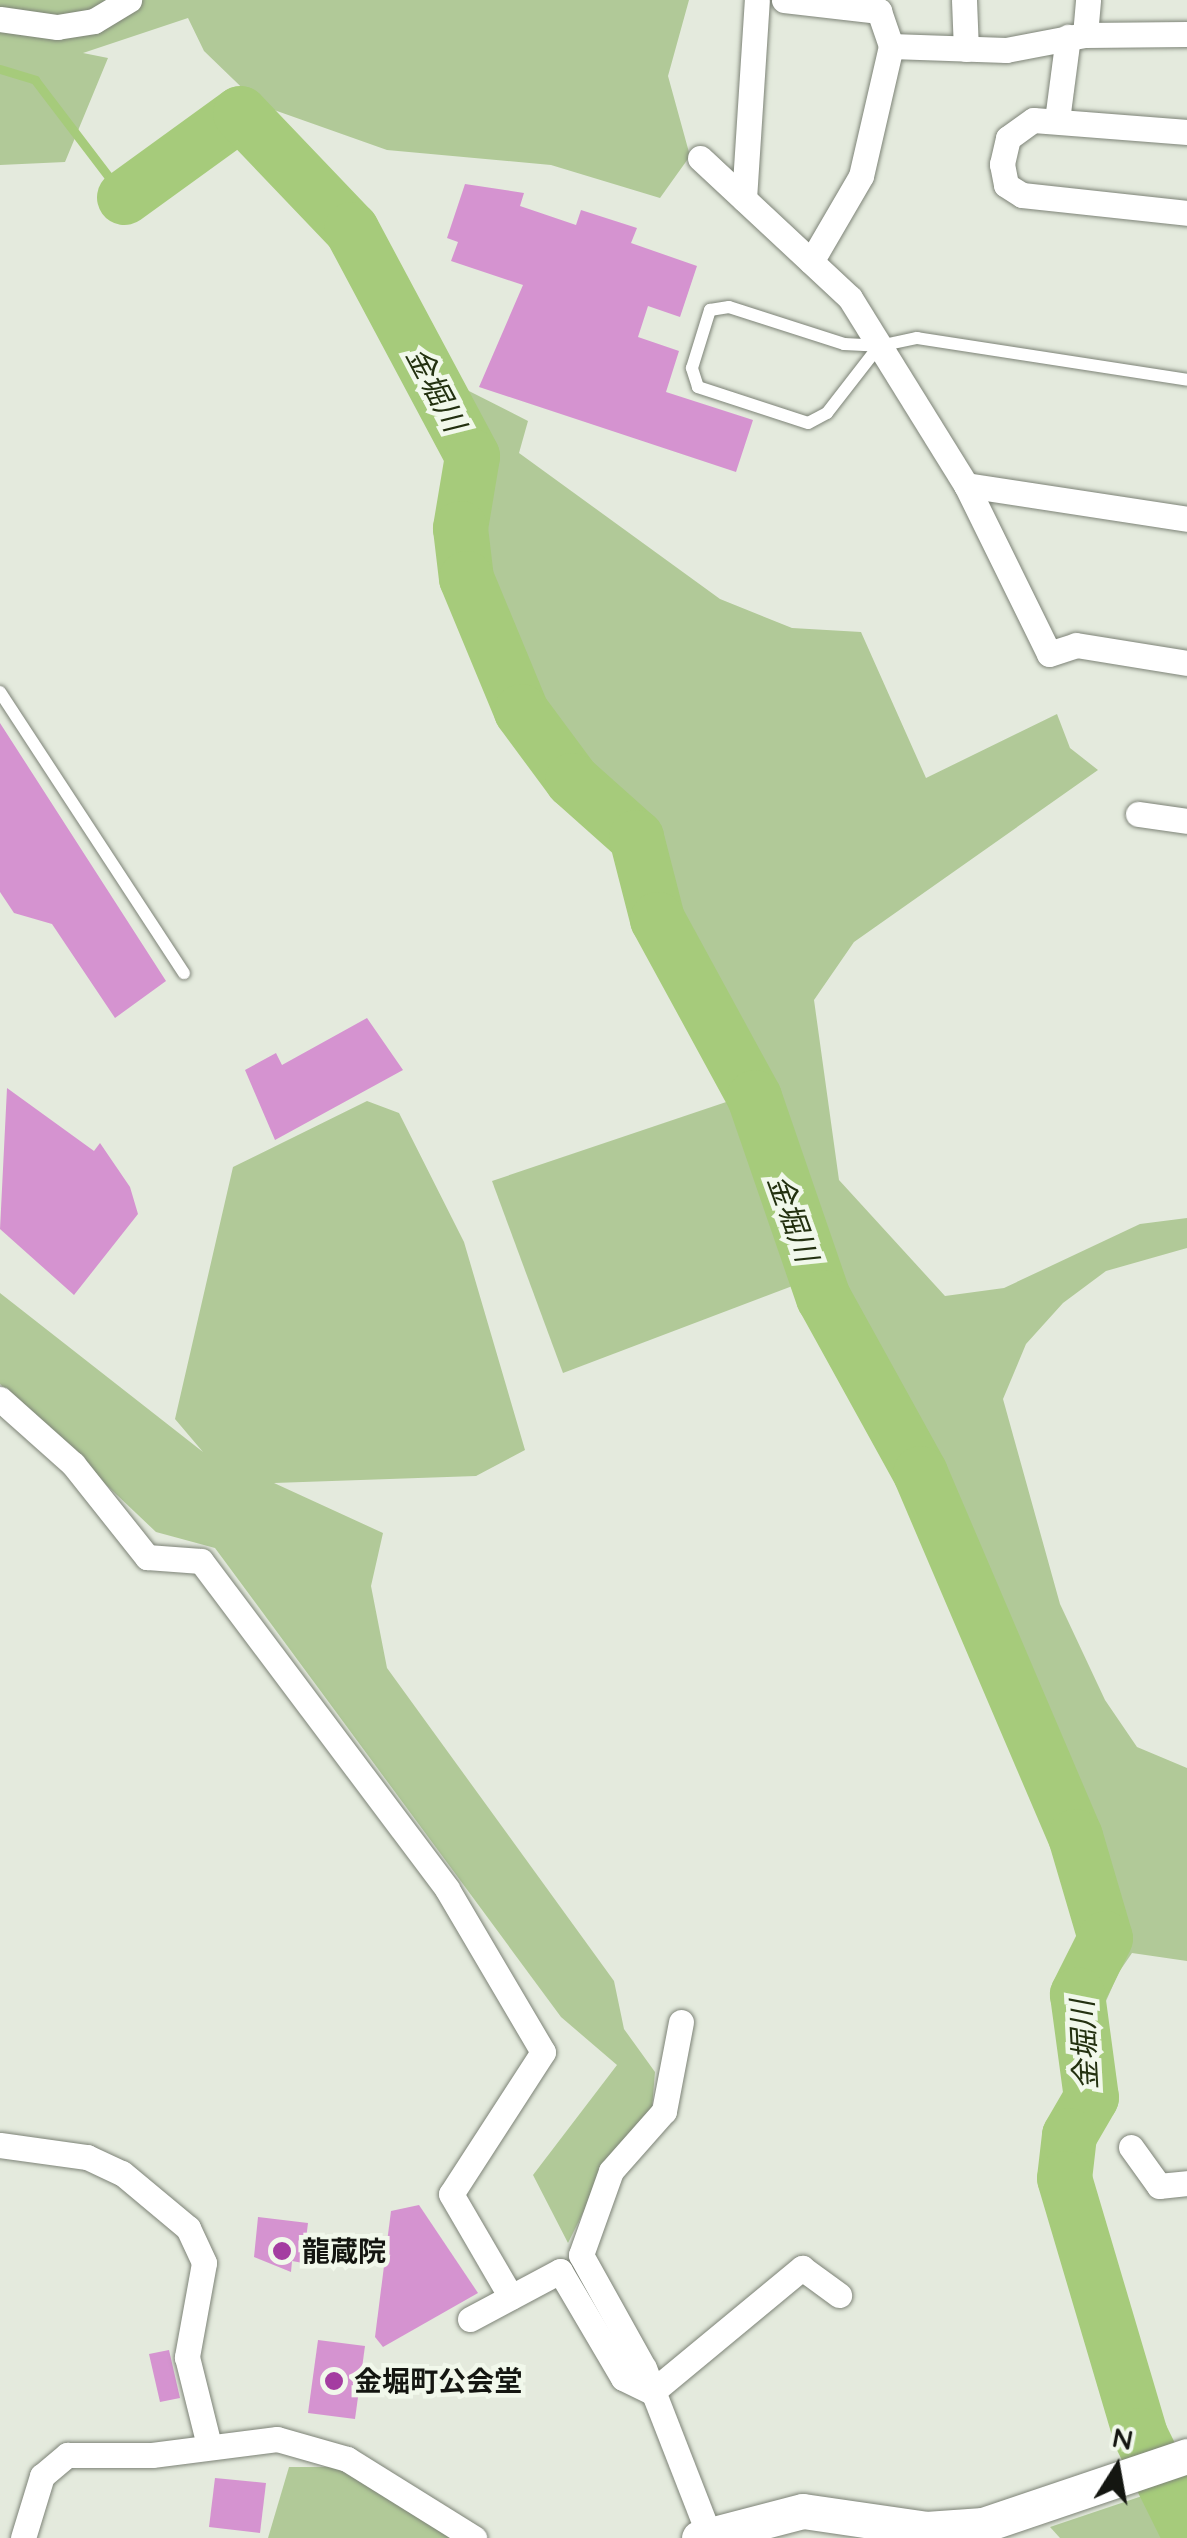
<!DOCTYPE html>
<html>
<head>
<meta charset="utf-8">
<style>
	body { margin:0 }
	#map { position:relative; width:1187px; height:2538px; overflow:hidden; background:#e4eadd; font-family:Quicksand,"Noto Sans JP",sans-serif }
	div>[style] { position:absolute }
	.green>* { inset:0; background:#b1c998 }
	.stream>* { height:9px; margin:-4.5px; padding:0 4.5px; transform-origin:4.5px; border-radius:4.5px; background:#a6cb7b }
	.river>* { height:55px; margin:-27.5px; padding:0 27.5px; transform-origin:27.5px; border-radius:27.5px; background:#a6cb7b }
	.building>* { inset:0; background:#d593d0 }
	.roads { filter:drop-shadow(0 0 2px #7d8377) drop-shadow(0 0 2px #7d8377) }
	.lane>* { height:12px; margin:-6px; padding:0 6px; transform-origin:6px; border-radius:6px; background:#fff }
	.street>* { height:25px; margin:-12.5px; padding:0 12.5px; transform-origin:12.5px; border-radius:12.5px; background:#fff }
	.secondary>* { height:35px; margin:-17.5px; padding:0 17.5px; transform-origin:17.5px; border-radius:17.5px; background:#fff }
	.dots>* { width:28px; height:28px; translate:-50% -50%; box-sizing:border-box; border:5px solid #f1f8eb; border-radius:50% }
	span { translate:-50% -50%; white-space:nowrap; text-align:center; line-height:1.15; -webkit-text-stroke:9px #f1f8eb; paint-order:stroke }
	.poi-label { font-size:28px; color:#141611; font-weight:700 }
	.left { translate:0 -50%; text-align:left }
	.water-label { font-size:30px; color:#233110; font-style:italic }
	.north { position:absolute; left:1067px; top:2418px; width:100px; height:100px; -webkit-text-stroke:8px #f1f8eb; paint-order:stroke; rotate:11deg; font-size:28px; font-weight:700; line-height:40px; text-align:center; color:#141611 }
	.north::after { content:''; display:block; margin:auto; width:35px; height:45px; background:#141611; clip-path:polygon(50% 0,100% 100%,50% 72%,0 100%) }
</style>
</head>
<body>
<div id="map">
	<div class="green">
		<div style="clip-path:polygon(0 0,689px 0,668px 76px,690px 156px,660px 198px,551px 165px,387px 150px,260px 105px,204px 51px,188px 18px,83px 53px,108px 58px,65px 162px,0 165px)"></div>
		<div style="clip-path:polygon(463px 388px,528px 421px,519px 453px,720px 599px,792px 628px,861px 632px,926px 778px,1057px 714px,1070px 748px,1098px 770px,854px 942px,814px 1000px,839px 1180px,945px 1296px,1004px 1288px,1140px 1224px,1187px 1218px,1187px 1248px,1106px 1271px,1063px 1303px,1026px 1344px,1003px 1399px,1060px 1604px,1105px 1700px,1137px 1747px,1187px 1768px,1187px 1961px,1132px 1953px,1119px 1972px,1106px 2001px,1104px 2047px,1115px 2102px,1097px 2098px,1088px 2039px,1083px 1997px,1113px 1934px,1083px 1829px,929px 1465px,791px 1206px,758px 1092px,680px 944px,641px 822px,577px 773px,531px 705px,475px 574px,481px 444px,452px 395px)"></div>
		<div style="clip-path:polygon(744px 1096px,803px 1282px,563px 1373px,492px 1181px)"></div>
		<div style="clip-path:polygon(367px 1101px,399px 1113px,464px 1242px,525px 1450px,476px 1476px,274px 1483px,383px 1533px,371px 1586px,387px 1668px,614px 1981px,624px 2029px,655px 2072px,652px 2108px,607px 2165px,568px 2243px,533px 2175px,617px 2065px,561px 2017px,215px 1548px,156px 1532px,0 1384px,0 1293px,203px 1452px,175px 1419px,233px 1167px)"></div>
		<div style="clip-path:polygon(289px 2467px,347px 2467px,457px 2538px,268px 2538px)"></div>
		<div style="clip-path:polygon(1154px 2492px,1182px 2538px,1060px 2538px,1050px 2527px)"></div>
	</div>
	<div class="stream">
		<div style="left:0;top:69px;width:37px;rotate:17deg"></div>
		<div style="left:35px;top:80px;width:147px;rotate:52.7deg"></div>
	</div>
	<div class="river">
		<div style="left:124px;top:197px;width:143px;rotate:-35.9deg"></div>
		<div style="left:240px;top:113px;width:161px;rotate:46.3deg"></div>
		<div style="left:351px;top:229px;width:257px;rotate:61.9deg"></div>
		<div style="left:472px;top:456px;width:73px;rotate:99.5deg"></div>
		<div style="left:460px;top:528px;width:50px;rotate:83.2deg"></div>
		<div style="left:466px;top:578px;width:144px;rotate:67.5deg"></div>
		<div style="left:521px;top:711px;width:86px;rotate:53.5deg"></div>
		<div style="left:572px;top:780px;width:86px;rotate:41.7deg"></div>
		<div style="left:636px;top:837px;width:85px;rotate:75.6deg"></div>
		<div style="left:657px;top:919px;width:203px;rotate:61.4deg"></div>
		<div style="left:754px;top:1097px;width:212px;rotate:71deg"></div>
		<div style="left:823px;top:1297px;width:201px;rotate:61.1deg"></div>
		<div style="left:920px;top:1473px;width:395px;rotate:66.9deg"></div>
		<div style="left:1075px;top:1836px;width:106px;rotate:73.6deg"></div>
		<div style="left:1105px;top:1938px;width:63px;rotate:116.6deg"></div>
		<div style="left:1077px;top:1994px;width:104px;rotate:82.3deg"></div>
		<div style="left:1091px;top:2097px;width:44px;rotate:120.1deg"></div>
		<div style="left:1069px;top:2135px;width:43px;rotate:96.6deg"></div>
		<div style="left:1064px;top:2178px;width:268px;rotate:73.5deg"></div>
		<div style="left:1140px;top:2435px;width:106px;rotate:63.7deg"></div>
	</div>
	<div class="building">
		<div style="clip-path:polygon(465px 184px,524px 193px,520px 206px,576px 225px,581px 210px,637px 228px,631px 243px,697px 266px,680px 317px,648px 306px,638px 337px,679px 351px,666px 392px,753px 420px,736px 472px,479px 387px,523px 285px,451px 261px,458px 242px,447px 238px)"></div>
		<div style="clip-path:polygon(0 723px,166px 981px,115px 1018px,52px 924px,14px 913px,0 892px)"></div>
		<div style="clip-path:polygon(367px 1018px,403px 1070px,275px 1140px,245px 1070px,276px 1053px,282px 1065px)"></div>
		<div style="clip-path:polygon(7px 1088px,94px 1151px,100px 1143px,130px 1187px,138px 1214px,74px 1295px,0 1229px)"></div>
		<div style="clip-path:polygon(419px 2205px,478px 2293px,383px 2347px,375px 2337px,391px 2211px)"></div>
		<div style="clip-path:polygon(258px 2217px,308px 2223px,303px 2263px,292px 2261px,291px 2272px,254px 2257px)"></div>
		<div style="clip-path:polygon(318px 2340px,365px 2346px,355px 2419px,308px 2413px)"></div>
		<div style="clip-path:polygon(169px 2350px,180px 2398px,160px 2402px,149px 2354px)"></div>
		<div style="clip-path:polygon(215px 2478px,266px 2483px,260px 2533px,209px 2527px)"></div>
	</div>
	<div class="roads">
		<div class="lane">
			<div style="left:729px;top:307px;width:121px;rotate:17.8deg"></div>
			<div style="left:844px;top:344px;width:35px;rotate:3deg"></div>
			<div style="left:879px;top:346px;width:85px;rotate:127.8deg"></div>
			<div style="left:827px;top:413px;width:21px;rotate:152deg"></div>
			<div style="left:808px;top:423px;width:116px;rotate:-161.9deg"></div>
			<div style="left:698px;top:387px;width:20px;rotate:-108deg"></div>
			<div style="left:692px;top:368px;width:61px;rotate:-72.8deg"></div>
			<div style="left:710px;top:310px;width:19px;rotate:-9deg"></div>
			<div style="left:879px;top:346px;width:39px;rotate:-12deg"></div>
			<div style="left:917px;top:338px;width:273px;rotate:8.8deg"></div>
			<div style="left:0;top:692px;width:336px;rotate:56.8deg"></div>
		</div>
		<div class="street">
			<div style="left:784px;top:0;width:96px;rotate:6.6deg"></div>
			<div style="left:879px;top:11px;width:37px;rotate:71deg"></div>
			<div style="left:891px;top:46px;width:133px;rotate:103deg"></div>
			<div style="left:861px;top:176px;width:99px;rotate:120.2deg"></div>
			<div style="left:964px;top:0;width:49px;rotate:87.7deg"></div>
			<div style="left:0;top:19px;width:58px;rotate:8deg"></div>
			<div style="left:57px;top:27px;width:37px;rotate:-9deg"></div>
			<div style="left:94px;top:21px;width:41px;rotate:-31deg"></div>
			<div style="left:1085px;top:35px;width:35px;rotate:-85deg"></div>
			<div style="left:891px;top:46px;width:115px;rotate:2deg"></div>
			<div style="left:1006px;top:50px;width:80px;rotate:-10.8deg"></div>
			<div style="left:1085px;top:35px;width:102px;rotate:-0.6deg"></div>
			<div style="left:1057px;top:120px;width:84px;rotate:-82.5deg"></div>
			<div style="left:1187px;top:132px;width:154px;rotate:-175.5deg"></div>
			<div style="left:1033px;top:120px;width:31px;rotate:144deg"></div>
			<div style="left:1008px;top:138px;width:27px;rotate:103deg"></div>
			<div style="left:1002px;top:164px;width:21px;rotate:79deg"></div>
			<div style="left:1006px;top:185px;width:19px;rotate:32deg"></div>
			<div style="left:1022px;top:195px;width:166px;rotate:6.2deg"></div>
			<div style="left:700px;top:158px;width:205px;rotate:43deg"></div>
			<div style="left:850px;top:298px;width:220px;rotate:58.2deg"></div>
			<div style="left:966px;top:485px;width:188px;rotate:63.8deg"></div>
			<div style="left:1049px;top:654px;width:28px;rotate:-18deg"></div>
			<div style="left:1076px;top:645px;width:112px;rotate:9.2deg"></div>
			<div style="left:744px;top:199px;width:199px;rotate:-86.3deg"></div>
			<div style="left:966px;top:485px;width:224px;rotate:8.7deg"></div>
			<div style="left:1138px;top:814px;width:49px;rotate:8.1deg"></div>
			<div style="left:0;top:1399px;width:98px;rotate:41.7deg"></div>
			<div style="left:73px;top:1464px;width:119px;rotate:51.5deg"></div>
			<div style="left:147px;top:1557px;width:54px;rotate:4.2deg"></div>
			<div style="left:201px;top:1561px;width:410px;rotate:53.1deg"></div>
			<div style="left:447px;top:1889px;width:189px;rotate:59.5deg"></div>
			<div style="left:543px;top:2052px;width:169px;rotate:122.9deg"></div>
			<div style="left:451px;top:2194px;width:119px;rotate:59.8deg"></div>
			<div style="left:681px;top:2022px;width:91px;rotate:100.8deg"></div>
			<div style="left:664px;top:2111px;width:80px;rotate:131.5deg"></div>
			<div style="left:611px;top:2171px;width:89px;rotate:109.7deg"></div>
			<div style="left:581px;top:2255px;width:129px;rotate:60.9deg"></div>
			<div style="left:644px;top:2368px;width:179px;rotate:68.7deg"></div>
			<div style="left:0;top:2145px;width:88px;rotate:7.9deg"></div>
			<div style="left:87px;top:2157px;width:38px;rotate:25deg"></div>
			<div style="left:122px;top:2173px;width:86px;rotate:39.8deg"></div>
			<div style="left:188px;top:2228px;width:38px;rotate:65deg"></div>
			<div style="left:204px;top:2263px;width:96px;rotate:100.3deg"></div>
			<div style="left:187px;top:2357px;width:91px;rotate:76deg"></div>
			<div style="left:1131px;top:2147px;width:48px;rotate:54.3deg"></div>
			<div style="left:1159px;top:2186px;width:28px;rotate:-6deg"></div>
			<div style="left:470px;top:2319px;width:102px;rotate:-28.1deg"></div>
			<div style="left:560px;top:2271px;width:124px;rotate:59.5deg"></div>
			<div style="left:623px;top:2378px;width:32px;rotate:26deg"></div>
			<div style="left:652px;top:2392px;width:195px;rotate:-39.6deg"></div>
			<div style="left:802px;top:2268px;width:46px;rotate:36.1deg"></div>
			<div style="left:23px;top:2538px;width:65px;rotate:-73deg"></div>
			<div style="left:42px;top:2476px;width:33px;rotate:-40deg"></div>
			<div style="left:67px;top:2455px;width:85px"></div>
			<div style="left:152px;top:2455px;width:126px;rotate:-7.3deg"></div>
			<div style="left:277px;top:2439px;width:73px;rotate:15.9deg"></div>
			<div style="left:347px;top:2459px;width:150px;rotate:31.9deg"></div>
		</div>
		<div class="secondary">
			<div style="left:699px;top:2538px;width:107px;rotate:-14.6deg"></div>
			<div style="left:803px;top:2511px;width:124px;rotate:8.3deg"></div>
			<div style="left:926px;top:2529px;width:57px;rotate:-4deg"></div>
			<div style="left:983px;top:2525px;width:215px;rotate:-18.7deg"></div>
		</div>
	</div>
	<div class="dots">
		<div style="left:282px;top:2251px;background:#a43da1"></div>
		<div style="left:334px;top:2381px;background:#a43da1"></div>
	</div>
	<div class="poi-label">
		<span class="left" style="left:302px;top:2251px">龍蔵院</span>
		<span class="left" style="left:354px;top:2381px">金堀町公会堂</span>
	</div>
	<div class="water-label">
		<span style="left:436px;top:389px;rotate:62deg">金堀川</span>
		<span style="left:793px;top:1218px;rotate:70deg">金堀川</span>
		<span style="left:1084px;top:2045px;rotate:-93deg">金堀川</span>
	</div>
	<div class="north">N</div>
</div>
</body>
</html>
